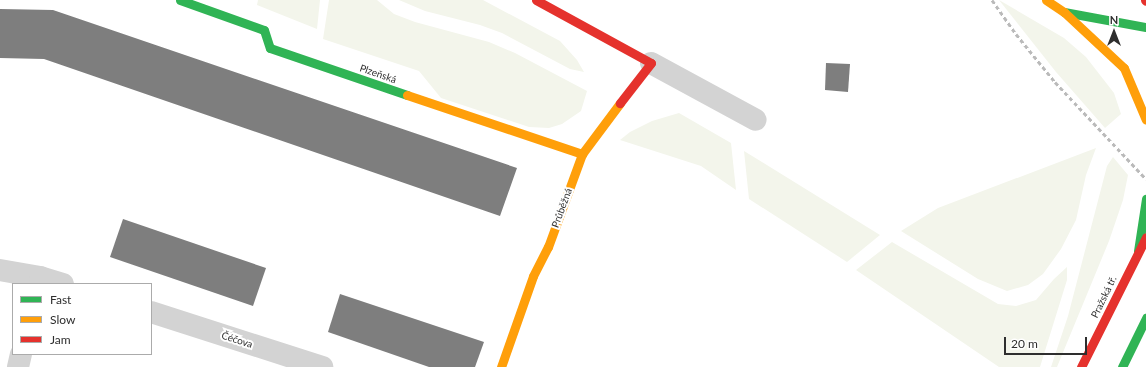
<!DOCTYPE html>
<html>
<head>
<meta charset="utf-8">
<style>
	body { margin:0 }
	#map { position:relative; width:1146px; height:367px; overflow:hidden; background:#fff; font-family:Lato,sans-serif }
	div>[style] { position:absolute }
	.green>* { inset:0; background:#f3f5eb }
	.building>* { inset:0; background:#7e7e7e }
	.street>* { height:22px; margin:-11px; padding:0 11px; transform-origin:11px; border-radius:11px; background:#d3d3d3 }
	.fast>* { height:9px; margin:-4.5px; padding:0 4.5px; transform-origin:4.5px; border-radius:4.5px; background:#30b455 }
	.slow>* { height:9px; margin:-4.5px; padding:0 4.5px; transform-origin:4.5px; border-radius:4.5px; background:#ff9f0a }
	.jam>* { height:9px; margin:-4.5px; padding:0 4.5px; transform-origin:4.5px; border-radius:4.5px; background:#e5322d }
	.rail>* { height:3px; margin-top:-1.5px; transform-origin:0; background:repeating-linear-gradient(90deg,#bababa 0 4px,transparent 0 7px) }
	span { translate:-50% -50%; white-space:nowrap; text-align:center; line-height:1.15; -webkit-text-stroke:4px #fff; paint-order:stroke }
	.street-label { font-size:10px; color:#2e2e2e }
	.legend { position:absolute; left:12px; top:283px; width:140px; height:72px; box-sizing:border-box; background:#fff; border:1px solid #ababab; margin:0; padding:5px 7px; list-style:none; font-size:12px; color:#2e2e2e }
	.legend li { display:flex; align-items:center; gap:8px; height:20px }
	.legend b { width:20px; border:1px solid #ababab }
	.north { position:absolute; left:1094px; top:12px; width:40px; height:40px; -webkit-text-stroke:3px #fff; paint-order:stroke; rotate:0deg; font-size:11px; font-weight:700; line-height:16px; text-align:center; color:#2e2e2e }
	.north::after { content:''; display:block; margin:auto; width:14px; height:18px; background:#2e2e2e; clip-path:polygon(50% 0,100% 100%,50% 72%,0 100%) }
	.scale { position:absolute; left:1004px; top:337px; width:83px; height:18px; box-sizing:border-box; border:2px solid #2e2e2e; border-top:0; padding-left:5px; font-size:12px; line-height:14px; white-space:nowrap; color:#2e2e2e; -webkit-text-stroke:3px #fff; paint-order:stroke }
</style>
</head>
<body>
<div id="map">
	<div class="green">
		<div style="clip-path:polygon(258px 0,320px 0,317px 29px,257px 5px)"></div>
		<div style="clip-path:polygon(329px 0,377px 0,394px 14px,415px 22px,489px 42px,515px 53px,587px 91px,581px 111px,562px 124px,549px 128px,529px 127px,441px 98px,419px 71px,323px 39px)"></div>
		<div style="clip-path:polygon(399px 0,483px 0,560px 41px,577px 60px,584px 72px,570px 69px,502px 33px,480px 25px,425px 11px)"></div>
		<div style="clip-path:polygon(999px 0,1064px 38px,1086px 57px,1114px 93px,1121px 114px,1105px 128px,1056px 72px)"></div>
		<div style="clip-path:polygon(679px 113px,731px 143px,736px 190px,701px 166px,620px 140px,630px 132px,652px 121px)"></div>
		<div style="clip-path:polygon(1096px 148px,1086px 175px,1076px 220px,1061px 249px,1043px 274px,1028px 285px,1007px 291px,978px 279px,901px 231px,938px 208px)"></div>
		<div style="clip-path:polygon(744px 151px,880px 235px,847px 262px,749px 199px)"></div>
		<div style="clip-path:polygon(1113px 157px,1128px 175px,1123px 200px,1109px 241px,1057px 367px,1051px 367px,1068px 316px,1107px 166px)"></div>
		<div style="clip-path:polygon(892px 242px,998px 304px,1016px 306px,1036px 300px,1054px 279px,1067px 267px,1067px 280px,1040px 367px,999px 367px,856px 270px)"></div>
	</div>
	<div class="building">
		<div style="clip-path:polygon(0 9px,53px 10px,517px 168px,500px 216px,44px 59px,0 58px)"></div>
		<div style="clip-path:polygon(826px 63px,850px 64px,848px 92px,825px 90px)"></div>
		<div style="clip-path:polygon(123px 219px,266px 268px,253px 306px,110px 257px)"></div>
		<div style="clip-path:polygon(340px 294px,484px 342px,475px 367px,429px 367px,328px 332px)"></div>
	</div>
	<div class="street">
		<div style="left:651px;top:63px;width:119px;rotate:28.5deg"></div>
		<div style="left:0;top:270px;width:41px;rotate:9.9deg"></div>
		<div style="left:40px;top:277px;width:24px;rotate:17deg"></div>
		<div style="left:151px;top:312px;width:180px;rotate:17.8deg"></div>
		<div style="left:18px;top:367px;width:13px;rotate:-77deg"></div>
	</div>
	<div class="fast">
		<div style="left:180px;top:0;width:89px;rotate:19.7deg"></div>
		<div style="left:264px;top:30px;width:19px;rotate:72deg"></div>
		<div style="left:270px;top:48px;width:145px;rotate:18.9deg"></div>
		<div style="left:1064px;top:12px;width:83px;rotate:10.4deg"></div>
		<div style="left:1138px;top:251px;width:53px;rotate:-81.3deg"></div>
		<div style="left:1122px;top:367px;width:55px;rotate:-63.9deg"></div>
	</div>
	<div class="slow">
		<div style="left:1046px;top:0;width:22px;rotate:34deg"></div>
		<div style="left:1064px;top:12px;width:82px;rotate:43deg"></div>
		<div style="left:1124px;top:68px;width:56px;rotate:67.1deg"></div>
		<div style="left:407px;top:95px;width:185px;rotate:18.6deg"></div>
		<div style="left:501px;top:367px;width:96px;rotate:-70.6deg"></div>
		<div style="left:533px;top:276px;width:33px;rotate:-63deg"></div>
		<div style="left:548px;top:247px;width:99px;rotate:-69.9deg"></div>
		<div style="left:582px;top:154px;width:64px;rotate:-53.3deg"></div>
	</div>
	<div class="jam">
		<div style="left:536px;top:0;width:131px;rotate:28.7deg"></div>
		<div style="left:651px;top:63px;width:51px;rotate:127.8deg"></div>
		<div style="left:1145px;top:0;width:1px;rotate:45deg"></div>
		<div style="left:1081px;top:367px;width:145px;rotate:-63.4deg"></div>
	</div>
	<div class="rail">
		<div style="left:992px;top:0;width:42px;rotate:54.8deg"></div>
		<div style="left:1016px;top:34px;width:62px;rotate:50.9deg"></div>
		<div style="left:1055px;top:82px;width:133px;rotate:46.8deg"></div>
	</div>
	<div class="street-label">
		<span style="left:378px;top:74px;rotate:19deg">Plzeňská</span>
		<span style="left:562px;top:208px;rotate:-70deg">Průběžná</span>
		<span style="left:1104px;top:297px;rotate:-64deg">Pražská tř.</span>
		<span style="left:237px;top:340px;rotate:18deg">Čéčova</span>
	</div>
	<ul class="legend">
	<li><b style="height:5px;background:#30b455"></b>Fast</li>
	<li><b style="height:5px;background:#ff9f0a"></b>Slow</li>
	<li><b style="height:5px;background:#e5322d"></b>Jam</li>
	</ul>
	<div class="north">N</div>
	<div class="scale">20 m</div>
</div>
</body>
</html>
